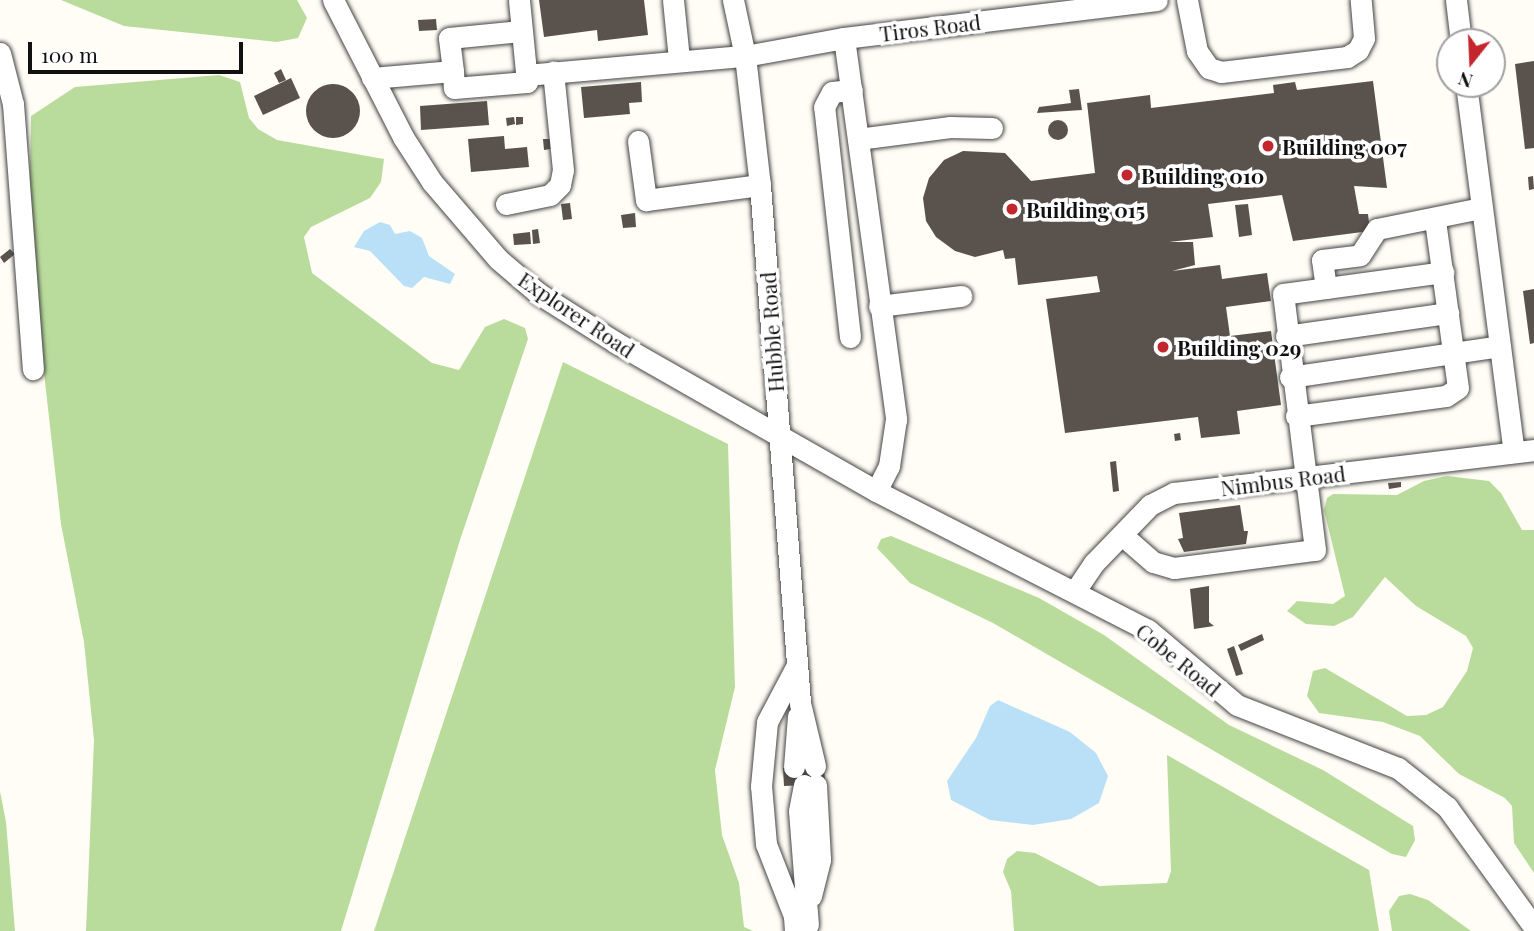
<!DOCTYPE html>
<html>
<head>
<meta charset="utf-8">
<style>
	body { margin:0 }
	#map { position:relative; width:1534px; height:931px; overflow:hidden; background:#fffdf5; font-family:"Playfair Display",serif }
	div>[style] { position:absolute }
	.forest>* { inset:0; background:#b9dc9c }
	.water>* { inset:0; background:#b9e0f7 }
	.building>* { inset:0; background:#5a524d }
	.round { border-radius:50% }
	.roads { filter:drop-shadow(0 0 2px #444) drop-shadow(0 0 2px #444) }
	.minor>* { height:21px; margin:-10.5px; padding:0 10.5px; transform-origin:10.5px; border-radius:10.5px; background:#fff }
	.dots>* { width:19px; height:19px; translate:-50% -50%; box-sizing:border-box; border:4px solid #fff; border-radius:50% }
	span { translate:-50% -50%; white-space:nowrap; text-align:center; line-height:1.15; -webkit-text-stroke:7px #fff; paint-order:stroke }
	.street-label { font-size:21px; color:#111 }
	.poi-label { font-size:21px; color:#111; font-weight:700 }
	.left { translate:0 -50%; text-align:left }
	.north { position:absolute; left:1436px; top:28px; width:70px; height:70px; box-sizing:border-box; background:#fff; border:2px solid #a0a0a0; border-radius:50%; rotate:198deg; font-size:19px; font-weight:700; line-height:28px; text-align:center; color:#111 }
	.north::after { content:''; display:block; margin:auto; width:24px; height:32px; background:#c4262e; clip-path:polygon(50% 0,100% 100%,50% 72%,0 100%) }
	.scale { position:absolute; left:28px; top:42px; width:215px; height:32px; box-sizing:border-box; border:4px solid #111; border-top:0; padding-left:9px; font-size:21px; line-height:24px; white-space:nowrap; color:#111; -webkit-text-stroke:5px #fff; paint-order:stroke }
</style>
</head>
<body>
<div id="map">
	<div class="forest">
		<div style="clip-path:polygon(61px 0,297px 0,307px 18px,298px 38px,277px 42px,124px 26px)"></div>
		<div style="clip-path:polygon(219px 75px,240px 82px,249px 118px,258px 129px,277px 140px,384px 159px,381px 182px,370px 198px,311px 227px,304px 237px,312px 273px,432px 363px,459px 370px,485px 327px,504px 319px,525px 328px,528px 339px,460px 540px,341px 931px,86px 931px,94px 740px,84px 642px,61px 524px,35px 293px,29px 226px,31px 116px,75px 87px)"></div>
		<div style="clip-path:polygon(563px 362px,728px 444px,735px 687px,715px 770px,722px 835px,739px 883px,744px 927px,753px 931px,374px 931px)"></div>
		<div style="clip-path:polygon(1447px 476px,1489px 481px,1501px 493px,1522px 530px,1534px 530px,1534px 873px,1514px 843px,1512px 806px,1505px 798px,1459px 774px,1420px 736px,1383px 722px,1319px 713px,1307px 696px,1313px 671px,1325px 668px,1407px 716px,1426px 715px,1443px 707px,1467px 671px,1473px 648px,1466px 636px,1416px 606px,1385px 577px,1353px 617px,1334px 626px,1306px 624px,1287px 611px,1297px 601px,1333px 604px,1345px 596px,1324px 510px,1327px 498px,1333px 494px,1397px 495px,1424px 481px)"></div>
		<div style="clip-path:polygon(891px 536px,1039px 598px,1104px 635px,1229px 725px,1323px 770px,1413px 826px,1415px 840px,1406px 857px,1392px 854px,993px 623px,910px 583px,877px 548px,881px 539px)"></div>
		<div style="clip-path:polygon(1167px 755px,1369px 870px,1379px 931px,1014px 931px,1011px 891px,1003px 872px,1007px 859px,1017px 851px,1035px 853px,1099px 886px,1167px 883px,1171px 871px)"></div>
		<div style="clip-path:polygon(0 791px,6px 822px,15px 931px,0 931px)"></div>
		<div style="clip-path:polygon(1410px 894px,1428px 900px,1471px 931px,1392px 931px,1389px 911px,1399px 896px)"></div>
	</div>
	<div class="water">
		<div style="clip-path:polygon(380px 222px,390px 225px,395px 234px,410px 231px,422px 238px,429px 256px,455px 274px,450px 284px,424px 277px,412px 288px,404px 286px,370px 251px,354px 247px,364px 231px)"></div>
		<div style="clip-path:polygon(998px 700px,1070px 732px,1096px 753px,1108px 776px,1099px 803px,1071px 819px,1033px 825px,990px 820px,951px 800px,947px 781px,976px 738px,990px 706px)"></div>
	</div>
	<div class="building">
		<div style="clip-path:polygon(539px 0,644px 0,648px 35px,598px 41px,597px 30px,544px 37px)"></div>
		<div style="clip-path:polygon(436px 19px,437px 30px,419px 31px,418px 20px)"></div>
		<div style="clip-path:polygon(1534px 61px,1534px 148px,1525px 149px,1515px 64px)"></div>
		<div style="clip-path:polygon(281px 69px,286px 80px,279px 83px,274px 73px)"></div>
		<div style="clip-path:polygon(291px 78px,300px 98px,263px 115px,254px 96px)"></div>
		<div style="clip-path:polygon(1373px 81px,1387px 188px,1354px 186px,1359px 214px,1368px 214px,1370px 231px,1293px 241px,1282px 195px,1208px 204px,1213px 237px,1169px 242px,1193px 242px,1195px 265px,1172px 271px,1220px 265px,1222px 279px,1267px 273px,1271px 301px,1226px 307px,1230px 336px,1271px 331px,1281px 405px,1237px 411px,1240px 434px,1201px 438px,1198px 417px,1065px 433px,1046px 299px,1100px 292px,1097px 276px,1018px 285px,1015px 258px,1005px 259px,1003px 250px,975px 257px,955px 251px,936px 237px,926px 221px,923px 198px,929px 178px,944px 160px,963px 151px,1005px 153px,1031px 181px,1095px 173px,1087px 103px,1150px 95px,1151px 108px,1274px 93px,1273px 85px,1295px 82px,1297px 90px)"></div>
		<div style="clip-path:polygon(641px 82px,642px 102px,629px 103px,630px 114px,584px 118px,581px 87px)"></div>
		<div class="round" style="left:306px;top:84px;width:54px;height:54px"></div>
		<div style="clip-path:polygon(1079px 89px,1082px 110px,1037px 113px,1039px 107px,1071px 103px,1069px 90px)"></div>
		<div style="clip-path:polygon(487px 101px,489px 125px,421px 130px,420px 106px)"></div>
		<div style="clip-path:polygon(514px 117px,515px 124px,507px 126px,506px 118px)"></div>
		<div style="clip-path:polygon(516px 117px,523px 117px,523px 124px,516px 125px)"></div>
		<div class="round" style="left:1048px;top:120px;width:20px;height:20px"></div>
		<div style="clip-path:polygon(504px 136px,505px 149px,527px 147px,529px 167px,471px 172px,468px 139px)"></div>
		<div style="clip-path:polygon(543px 139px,551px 139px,551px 149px,544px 150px)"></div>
		<div style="clip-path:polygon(1533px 176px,1534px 189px,1529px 190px,1528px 177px)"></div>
		<div style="clip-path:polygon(570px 203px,572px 219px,563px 220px,561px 204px)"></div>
		<div style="clip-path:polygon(1248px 204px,1252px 235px,1239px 237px,1235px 205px)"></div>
		<div style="clip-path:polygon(635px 213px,636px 227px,623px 228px,621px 215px)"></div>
		<div style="clip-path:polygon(538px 229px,540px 243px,533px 244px,532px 230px)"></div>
		<div style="clip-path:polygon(530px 232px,531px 244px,514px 245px,513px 234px)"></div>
		<div style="clip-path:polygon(10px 249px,15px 254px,4px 263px,0 257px)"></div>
		<div style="clip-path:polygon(1534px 289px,1534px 343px,1530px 344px,1523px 291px)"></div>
		<div style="clip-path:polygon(1180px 433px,1181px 440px,1175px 441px,1174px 434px)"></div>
		<div style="clip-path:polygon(1116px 461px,1119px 491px,1113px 492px,1110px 462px)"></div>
		<div style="clip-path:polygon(1401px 482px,1401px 487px,1389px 489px,1388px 483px)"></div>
		<div style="clip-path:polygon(1240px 505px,1244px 531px,1248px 531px,1246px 544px,1184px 552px,1178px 539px,1183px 538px,1179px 513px)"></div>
		<div style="clip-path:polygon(1209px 586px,1209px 622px,1214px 626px,1194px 629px,1190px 589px)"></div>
		<div style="clip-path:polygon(1262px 634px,1264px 640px,1241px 651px,1238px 645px)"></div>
		<div style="clip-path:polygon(1234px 646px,1243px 674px,1236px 676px,1227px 649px)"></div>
		<div style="clip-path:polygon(824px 766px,825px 784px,784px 786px,783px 768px)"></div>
	</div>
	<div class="roads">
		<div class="minor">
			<div style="left:333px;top:0;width:154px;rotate:62.9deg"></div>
			<div style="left:403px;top:137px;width:54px;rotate:57.2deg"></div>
			<div style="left:432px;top:182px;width:101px;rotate:49.4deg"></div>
			<div style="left:498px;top:259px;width:54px;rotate:40.5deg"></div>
			<div style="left:539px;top:294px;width:90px;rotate:32.3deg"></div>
			<div style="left:615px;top:342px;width:301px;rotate:29.7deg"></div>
			<div style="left:876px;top:491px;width:305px;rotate:27.1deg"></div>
			<div style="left:1148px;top:630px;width:116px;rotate:40.1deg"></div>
			<div style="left:1237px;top:705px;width:173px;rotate:21.4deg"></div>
			<div style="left:1398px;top:768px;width:63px;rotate:38.5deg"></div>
			<div style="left:1447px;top:807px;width:148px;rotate:54.1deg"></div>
			<div style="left:673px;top:0;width:59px;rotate:84.2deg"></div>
			<div style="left:733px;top:0;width:57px;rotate:77.9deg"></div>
			<div style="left:745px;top:56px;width:130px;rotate:83.4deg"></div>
			<div style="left:760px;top:185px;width:520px;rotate:85.58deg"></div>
			<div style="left:800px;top:703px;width:65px;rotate:76.6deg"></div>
			<div style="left:1187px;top:0;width:52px;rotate:78.9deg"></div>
			<div style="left:1197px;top:51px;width:21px;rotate:55deg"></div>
			<div style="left:1209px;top:68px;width:13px;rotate:18deg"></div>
			<div style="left:1221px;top:72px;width:127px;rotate:-6.8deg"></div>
			<div style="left:1347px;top:57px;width:13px;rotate:-32deg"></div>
			<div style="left:1358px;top:50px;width:13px;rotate:-63deg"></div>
			<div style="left:1364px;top:38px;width:38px;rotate:-95deg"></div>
			<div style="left:1456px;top:0;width:42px;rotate:83.2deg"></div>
			<div style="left:844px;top:38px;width:385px;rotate:82.2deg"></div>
			<div style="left:896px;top:419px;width:48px;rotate:98.5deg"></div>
			<div style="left:889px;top:466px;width:28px;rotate:117deg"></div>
			<div style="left:0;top:53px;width:53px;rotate:75.7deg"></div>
			<div style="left:13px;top:104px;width:266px;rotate:85.7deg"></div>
			<div style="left:453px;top:71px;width:17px;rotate:87deg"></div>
			<div style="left:454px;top:88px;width:73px;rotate:-4.7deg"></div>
			<div style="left:527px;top:82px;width:82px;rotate:-95.6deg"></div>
			<div style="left:526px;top:75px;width:220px;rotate:-5deg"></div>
			<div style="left:745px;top:56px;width:101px;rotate:-10.3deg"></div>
			<div style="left:844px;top:38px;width:315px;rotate:-6.9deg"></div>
			<div style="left:372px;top:78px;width:81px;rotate:-4.9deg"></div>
			<div style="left:453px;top:71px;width:33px;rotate:-97deg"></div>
			<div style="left:449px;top:38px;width:72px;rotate:-5.6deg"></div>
			<div style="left:1466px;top:84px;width:371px;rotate:82.6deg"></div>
			<div style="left:858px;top:139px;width:93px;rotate:-7.4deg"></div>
			<div style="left:950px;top:127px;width:42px;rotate:1.4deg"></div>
			<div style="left:638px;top:141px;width:60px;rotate:82.3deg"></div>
			<div style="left:646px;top:200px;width:115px;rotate:-7.5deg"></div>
			<div style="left:506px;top:204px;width:45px;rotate:-11.6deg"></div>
			<div style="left:550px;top:195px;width:14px;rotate:-45deg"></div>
			<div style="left:560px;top:185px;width:15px;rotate:-79deg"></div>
			<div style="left:563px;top:170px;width:99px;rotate:-95.8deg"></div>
			<div style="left:1326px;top:288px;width:28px;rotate:-98deg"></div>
			<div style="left:1322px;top:260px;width:38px;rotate:-7deg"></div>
			<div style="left:1360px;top:255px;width:31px;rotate:-57deg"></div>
			<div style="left:1377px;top:229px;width:106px;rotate:-11.4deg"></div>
			<div style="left:879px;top:306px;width:83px;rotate:-7deg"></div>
			<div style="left:1286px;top:336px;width:164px;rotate:-8.1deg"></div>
			<div style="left:850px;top:337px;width:231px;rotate:-96.4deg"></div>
			<div style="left:824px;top:107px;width:17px;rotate:-62deg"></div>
			<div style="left:832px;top:92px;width:20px;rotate:-6deg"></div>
			<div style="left:1290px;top:377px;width:212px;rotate:-8.4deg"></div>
			<div style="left:1296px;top:416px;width:151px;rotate:-7.6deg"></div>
			<div style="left:1446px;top:396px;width:14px;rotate:-34deg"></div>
			<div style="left:1458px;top:388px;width:169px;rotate:-97.8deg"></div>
			<div style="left:1122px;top:535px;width:41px;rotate:41.1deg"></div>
			<div style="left:1153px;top:562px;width:22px;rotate:16deg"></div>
			<div style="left:1174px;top:568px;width:142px;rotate:-7.3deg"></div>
			<div style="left:1315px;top:550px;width:258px;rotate:-97.1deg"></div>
			<div style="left:1283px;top:294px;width:162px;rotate:-7.8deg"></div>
			<div style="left:1075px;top:591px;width:34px;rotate:-56deg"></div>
			<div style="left:1094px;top:563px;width:81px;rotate:-46deg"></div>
			<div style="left:1150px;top:505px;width:27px;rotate:-27deg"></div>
			<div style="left:1174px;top:493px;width:363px;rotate:-6.8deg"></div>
			<div style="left:794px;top:767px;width:51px;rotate:-85.5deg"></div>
			<div style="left:804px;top:785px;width:26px;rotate:101deg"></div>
			<div style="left:799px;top:811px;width:114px;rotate:85.5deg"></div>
			<div style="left:811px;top:896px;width:38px;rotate:-76deg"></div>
			<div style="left:820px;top:859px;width:74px;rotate:-93.1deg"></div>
			<div style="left:795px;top:931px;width:15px;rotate:-94deg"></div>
			<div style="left:794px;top:916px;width:77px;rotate:-111.3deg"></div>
			<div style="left:766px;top:844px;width:58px;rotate:-94.9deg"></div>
			<div style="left:761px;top:786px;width:64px;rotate:-84.6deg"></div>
			<div style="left:767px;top:722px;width:62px;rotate:-62.2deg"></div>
		</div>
	</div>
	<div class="dots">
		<div style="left:1268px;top:146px;background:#c4262e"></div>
		<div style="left:1127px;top:175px;background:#c4262e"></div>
		<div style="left:1012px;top:209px;background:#c4262e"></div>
		<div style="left:1163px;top:347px;background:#c4262e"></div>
	</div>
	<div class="street-label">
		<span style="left:930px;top:27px;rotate:-7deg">Tiros Road</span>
		<span style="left:577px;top:314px;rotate:34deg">Explorer Road</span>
		<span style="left:771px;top:332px;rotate:-94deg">Hubble Road</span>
		<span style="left:1283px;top:480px;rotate:-7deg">Nimbus Road</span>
		<span style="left:1179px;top:659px;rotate:39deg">Cobe Road</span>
	</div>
	<div class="poi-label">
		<span class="left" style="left:1282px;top:146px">Building 007</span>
		<span class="left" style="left:1141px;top:175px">Building 010</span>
		<span class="left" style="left:1026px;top:209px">Building 015</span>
		<span class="left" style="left:1177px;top:347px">Building 029</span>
	</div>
	<div class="north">N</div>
	<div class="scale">100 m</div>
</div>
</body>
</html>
